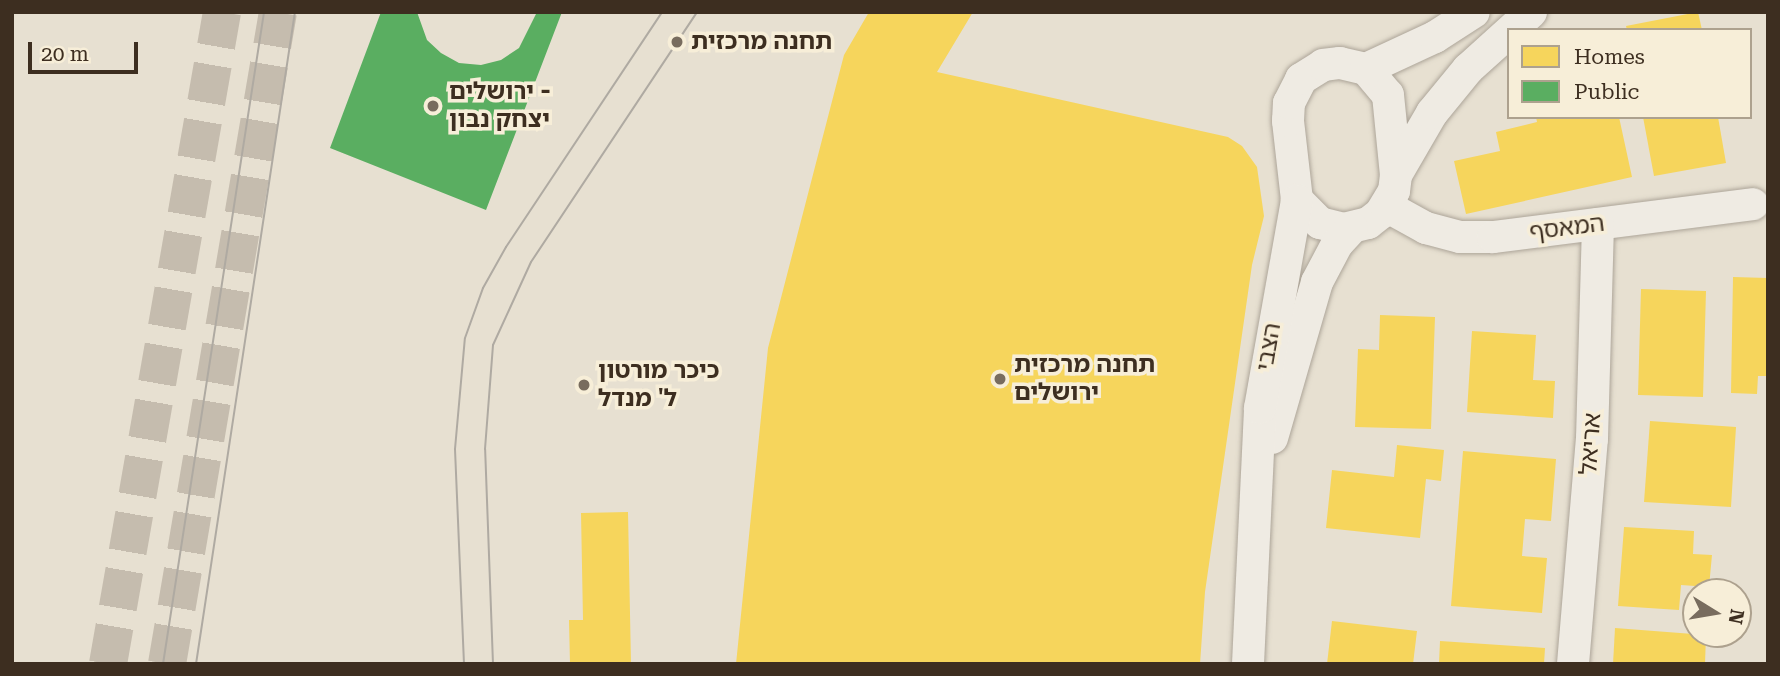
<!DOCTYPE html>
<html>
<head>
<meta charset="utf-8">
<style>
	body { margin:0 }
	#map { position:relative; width:1780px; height:676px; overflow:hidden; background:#e7e0d1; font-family:"Roboto Serif","Noto Sans Hebrew",serif }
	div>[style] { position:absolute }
	.homes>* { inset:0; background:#f6d55c }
	.public>* { inset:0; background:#5aae61 }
	.secondary-tunnel>* { height:38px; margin-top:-19px; transform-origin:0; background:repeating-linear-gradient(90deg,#c5bcae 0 38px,transparent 0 57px) }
	.roads { filter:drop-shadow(0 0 2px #ada599) drop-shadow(0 0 2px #ada599) }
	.street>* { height:32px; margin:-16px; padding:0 16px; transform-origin:16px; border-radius:16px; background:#efebe3 }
	.tram>* { height:2px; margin:-1px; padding:0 1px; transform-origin:1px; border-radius:1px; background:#afaaa2 }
	.dots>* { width:19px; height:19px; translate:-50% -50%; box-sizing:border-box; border:4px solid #f7eed8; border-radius:50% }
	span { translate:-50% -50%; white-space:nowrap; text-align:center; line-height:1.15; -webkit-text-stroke:7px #f7eed8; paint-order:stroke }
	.poi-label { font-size:24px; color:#3d2e20; font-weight:700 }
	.left { translate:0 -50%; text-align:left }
	.street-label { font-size:24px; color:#3d2e20 }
	.frame { position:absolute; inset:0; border:14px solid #3d2e20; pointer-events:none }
	.legend { position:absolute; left:1507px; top:28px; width:245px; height:91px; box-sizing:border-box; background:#f7eed8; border:2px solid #ada18e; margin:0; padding:9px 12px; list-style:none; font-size:21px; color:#3d2e20 }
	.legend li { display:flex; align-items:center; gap:14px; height:35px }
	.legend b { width:35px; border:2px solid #ada18e }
	.north { position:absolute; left:1682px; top:578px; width:70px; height:70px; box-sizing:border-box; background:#f7eed8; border:2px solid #ada18e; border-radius:50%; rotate:101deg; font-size:19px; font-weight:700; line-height:28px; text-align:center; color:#3d2e20 }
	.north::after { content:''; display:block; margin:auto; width:24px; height:32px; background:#786c5e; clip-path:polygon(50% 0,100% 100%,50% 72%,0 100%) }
	.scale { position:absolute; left:28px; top:42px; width:110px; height:32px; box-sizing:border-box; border:4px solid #3d2e20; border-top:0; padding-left:9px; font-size:21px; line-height:24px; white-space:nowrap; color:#3d2e20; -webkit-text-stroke:5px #f7eed8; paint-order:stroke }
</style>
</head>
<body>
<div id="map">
	<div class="homes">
		<div style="clip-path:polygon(869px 12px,973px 12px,937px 72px,1228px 137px,1242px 146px,1257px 167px,1264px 216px,1252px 265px,1205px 592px,1200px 664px,736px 664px,768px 348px,844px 55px)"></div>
		<div style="clip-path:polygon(1698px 12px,1702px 30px,1627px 30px,1626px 26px)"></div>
		<div style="clip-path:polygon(1536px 117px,1619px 117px,1632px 177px,1466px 214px,1454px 161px,1500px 151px,1496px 132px,1537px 122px)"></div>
		<div style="clip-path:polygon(1643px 117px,1718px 117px,1726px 163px,1654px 176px)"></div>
		<div style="clip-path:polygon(1733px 277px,1768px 278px,1768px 376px,1758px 376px,1757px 394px,1731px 393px)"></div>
		<div style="clip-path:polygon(1641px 289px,1706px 291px,1703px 397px,1638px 395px)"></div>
		<div style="clip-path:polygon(1380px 315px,1435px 317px,1431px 429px,1355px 427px,1358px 349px,1379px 350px)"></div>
		<div style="clip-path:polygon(1472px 331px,1536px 335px,1533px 380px,1555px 381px,1553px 418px,1467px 412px)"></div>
		<div style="clip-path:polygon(1650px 421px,1736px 427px,1731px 507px,1644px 502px)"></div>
		<div style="clip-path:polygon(1397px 445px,1444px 450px,1441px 481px,1426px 479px,1420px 538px,1326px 528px,1332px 470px,1394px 477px)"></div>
		<div style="clip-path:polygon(1463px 451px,1556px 459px,1551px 521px,1525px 519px,1522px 556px,1547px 558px,1542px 613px,1451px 606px)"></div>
		<div style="clip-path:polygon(628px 512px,631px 664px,570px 664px,569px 620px,583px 620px,581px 513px)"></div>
		<div style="clip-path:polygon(1624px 527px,1694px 531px,1693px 554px,1712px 555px,1709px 587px,1681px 585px,1679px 610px,1618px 606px)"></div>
		<div style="clip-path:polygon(1332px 621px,1417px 631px,1413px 664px,1327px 664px)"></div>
		<div style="clip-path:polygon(1615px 628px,1706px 635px,1705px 664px,1613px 664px)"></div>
		<div style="clip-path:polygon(1440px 641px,1545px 648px,1544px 664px,1439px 664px)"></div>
	</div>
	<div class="public">
		<div style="clip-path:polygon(381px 12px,417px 12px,427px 40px,441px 53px,459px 63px,481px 65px,501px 60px,519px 48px,537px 12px,562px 12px,486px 210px,330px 148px)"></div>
	</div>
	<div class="secondary-tunnel">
		<div style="left:108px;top:664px;width:662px;rotate:-80.08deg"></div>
		<div style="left:167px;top:664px;width:661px;rotate:-80.34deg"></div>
	</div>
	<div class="roads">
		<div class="street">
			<div style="left:1340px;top:63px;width:27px;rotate:13deg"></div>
			<div style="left:1366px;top:69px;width:34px;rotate:50deg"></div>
			<div style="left:1388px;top:95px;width:80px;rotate:84.3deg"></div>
			<div style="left:1396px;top:175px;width:16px;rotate:97deg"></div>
			<div style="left:1394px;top:191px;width:26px;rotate:121deg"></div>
			<div style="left:1381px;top:213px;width:16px;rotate:142deg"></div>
			<div style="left:1368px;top:223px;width:25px;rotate:166deg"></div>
			<div style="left:1344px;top:229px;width:25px;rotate:-166deg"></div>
			<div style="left:1320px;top:223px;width:33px;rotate:-135deg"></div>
			<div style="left:1297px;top:200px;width:80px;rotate:-96.5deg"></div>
			<div style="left:1288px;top:121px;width:18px;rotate:-87deg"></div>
			<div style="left:1289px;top:103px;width:27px;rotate:-63deg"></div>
			<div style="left:1301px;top:79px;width:26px;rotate:-32deg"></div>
			<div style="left:1323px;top:65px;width:17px;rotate:-7deg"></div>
			<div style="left:1366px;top:69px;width:76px;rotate:-24.9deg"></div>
			<div style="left:1435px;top:37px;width:46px;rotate:-32.7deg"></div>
			<div style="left:1396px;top:175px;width:72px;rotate:-59.9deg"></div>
			<div style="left:1432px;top:113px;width:57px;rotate:-50.7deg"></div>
			<div style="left:1468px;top:69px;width:85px;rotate:-42.1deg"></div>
			<div style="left:1386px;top:206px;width:46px;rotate:28.8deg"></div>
			<div style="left:1426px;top:228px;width:35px;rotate:15deg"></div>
			<div style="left:1460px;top:237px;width:33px"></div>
			<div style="left:1493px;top:237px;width:262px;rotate:-7.2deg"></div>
			<div style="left:1272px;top:438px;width:162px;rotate:-73.9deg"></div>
			<div style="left:1317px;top:282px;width:43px;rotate:-62.2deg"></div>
			<div style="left:1337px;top:244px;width:22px;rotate:-47deg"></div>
			<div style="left:1248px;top:664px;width:256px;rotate:-87.3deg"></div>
			<div style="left:1260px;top:408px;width:211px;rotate:-79.9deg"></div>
			<div style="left:1573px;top:664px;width:226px;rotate:-85.2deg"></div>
			<div style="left:1592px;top:439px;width:215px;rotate:-88.4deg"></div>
		</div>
	</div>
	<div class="tram">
		<div style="left:163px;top:664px;width:660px;rotate:-81.19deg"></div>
		<div style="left:196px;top:664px;width:659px;rotate:-81.37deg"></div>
		<div style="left:464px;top:664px;width:215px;rotate:-92.4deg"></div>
		<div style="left:455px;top:449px;width:111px;rotate:-84.9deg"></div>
		<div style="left:465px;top:338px;width:53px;rotate:-70.2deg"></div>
		<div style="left:483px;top:288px;width:47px;rotate:-60.7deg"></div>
		<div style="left:506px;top:247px;width:282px;rotate:-56.4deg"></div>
		<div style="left:493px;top:664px;width:215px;rotate:-92.1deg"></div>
		<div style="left:485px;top:449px;width:104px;rotate:-85.6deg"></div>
		<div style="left:493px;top:345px;width:91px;rotate:-65.4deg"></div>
		<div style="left:531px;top:262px;width:300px;rotate:-56.4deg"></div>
	</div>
	<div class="dots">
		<div style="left:677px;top:42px;background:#786c5e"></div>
		<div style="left:433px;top:106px;background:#786c5e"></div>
		<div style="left:1000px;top:379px;background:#786c5e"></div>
		<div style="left:584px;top:385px;background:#786c5e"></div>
	</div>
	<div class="poi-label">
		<span class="left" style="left:691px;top:42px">תחנה מרכזית</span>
		<span class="left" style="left:449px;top:106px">ירושלים -<br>יצחק נבון</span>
		<span class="left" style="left:1014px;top:379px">תחנה מרכזית<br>ירושלים</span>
		<span class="left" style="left:598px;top:385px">כיכר מורטון<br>ל' מנדל</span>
	</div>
	<div class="street-label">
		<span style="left:1567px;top:228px;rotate:-7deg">המאסף</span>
		<span style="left:1269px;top:347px;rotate:-80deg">הצבי</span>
		<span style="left:1591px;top:444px;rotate:-86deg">אריאל</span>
	</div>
	<div class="frame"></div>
	<ul class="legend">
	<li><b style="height:19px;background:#f6d55c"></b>Homes</li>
	<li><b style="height:19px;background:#5aae61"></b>Public</li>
	</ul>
	<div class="north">N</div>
	<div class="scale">20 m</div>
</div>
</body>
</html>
